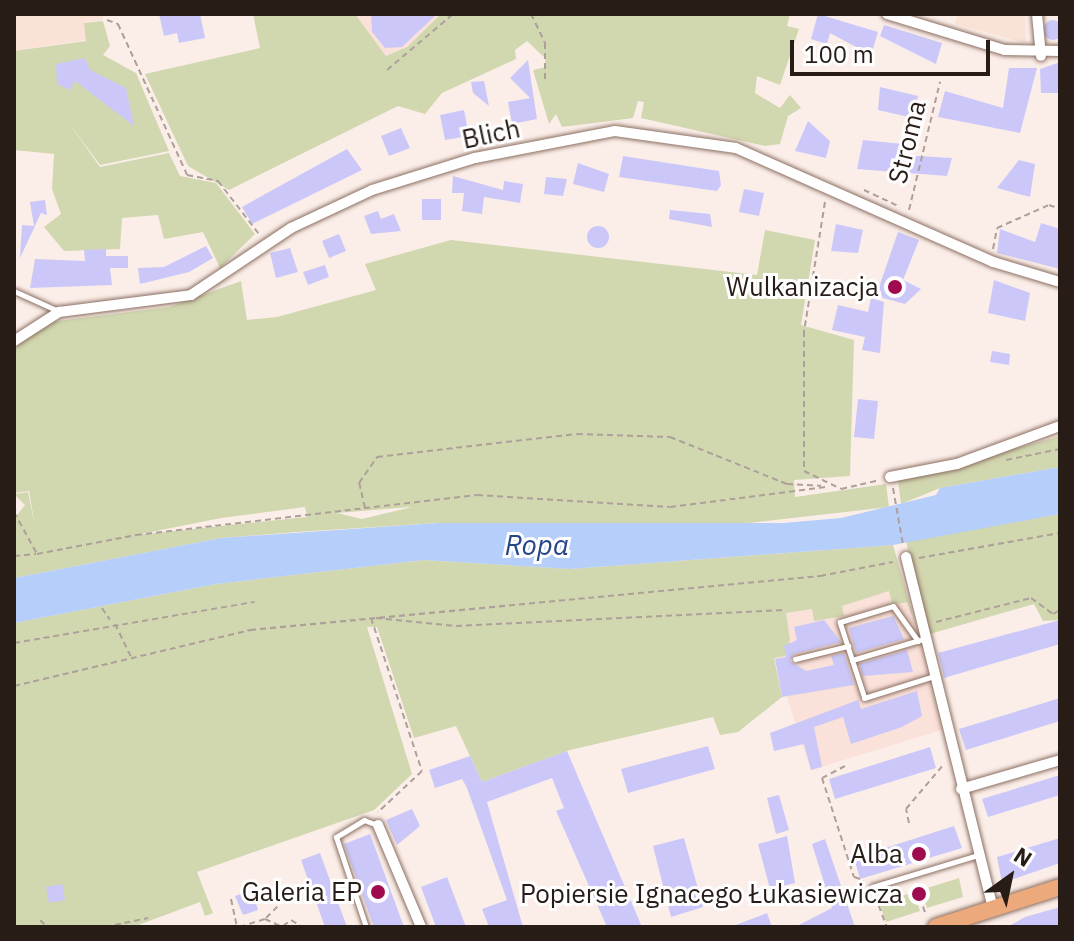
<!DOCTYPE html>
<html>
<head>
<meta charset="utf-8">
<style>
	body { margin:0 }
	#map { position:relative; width:1074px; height:941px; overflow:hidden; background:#fbeee8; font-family:"IBM Plex Sans",sans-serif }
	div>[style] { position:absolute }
	.built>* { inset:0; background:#fae2d7 }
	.industrial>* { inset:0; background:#fae1d9 }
	.green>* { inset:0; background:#d1d7af }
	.water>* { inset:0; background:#b5cefa }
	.building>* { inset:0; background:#cbc8f9 }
	.round { border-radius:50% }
	.path>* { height:2px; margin-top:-1px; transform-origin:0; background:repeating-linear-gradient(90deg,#ada09b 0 6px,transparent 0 10px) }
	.roads { filter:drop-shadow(0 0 2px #8b6f62) drop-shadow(0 0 2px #8b6f62) }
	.lane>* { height:5px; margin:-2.5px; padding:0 2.5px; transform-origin:2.5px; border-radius:2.5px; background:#fff }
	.street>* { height:10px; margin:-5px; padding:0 5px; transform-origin:5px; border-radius:5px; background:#fff }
	.primary>* { height:16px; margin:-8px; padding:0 8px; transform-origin:8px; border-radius:8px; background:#eca97c }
	.dots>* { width:22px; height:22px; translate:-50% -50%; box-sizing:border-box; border:4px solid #fefefe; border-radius:50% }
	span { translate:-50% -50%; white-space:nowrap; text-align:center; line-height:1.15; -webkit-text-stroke:6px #fefefe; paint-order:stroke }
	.street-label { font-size:26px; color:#281c17 }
	.poi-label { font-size:26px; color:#281c17 }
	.right { translate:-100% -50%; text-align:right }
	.water-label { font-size:28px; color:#244586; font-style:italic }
	.frame { position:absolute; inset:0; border:16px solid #281c17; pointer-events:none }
	.north { position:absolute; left:970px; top:837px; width:80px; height:80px; -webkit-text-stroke:6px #fefefe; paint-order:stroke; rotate:33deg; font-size:22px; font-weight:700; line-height:32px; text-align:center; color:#281c17 }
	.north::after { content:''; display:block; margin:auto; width:28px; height:36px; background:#281c17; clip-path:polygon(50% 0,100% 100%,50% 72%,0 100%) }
	.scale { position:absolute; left:790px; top:40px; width:200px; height:36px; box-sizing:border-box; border:4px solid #281c17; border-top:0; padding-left:10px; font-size:24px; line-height:28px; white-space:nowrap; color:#281c17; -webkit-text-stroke:6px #fefefe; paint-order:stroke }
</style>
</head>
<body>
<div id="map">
	<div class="built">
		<div style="clip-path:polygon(14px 14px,103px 14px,103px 20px,84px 22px,86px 40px,14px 51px)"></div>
		<div style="clip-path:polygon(958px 14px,1025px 14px,1026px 43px,955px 24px)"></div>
	</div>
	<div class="industrial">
		<div style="clip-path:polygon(355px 14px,441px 14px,407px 47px,386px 56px)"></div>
		<div style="clip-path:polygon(889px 591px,907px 601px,915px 622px,945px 729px,811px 770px,774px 658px,784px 656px,786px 613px,812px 609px,814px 620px,844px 616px,841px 606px)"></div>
	</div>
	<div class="green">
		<div style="clip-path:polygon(253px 14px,355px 14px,386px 56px,407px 47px,441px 14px,790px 14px,787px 26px,799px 29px,780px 85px,757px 76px,755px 93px,780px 108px,790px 95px,801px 108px,788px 116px,780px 144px,765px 146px,641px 118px,644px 102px,638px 101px,633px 118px,562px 127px,556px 114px,549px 124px,533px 70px,546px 67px,545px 58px,527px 41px,515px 50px,516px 59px,442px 93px,425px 114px,398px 106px,229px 190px,188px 166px,145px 74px,260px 48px)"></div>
		<div style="clip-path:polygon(103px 21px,110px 46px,103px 55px,136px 73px,169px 151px,100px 165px,66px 119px,100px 167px,169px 153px,180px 176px,216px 183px,255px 234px,220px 268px,203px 232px,164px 239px,158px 215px,122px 218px,120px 249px,64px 251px,44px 227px,61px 214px,52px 189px,54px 154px,14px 150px,14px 51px,86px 41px,84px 23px)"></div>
		<div style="clip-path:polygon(evenodd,765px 230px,815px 240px,801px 325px,854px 340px,850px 476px,794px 480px,795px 497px,886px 484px,889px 507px,723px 526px,438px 523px,297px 532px,221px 538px,14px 578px,14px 519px,25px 505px,14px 494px,28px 492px,35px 526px,29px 491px,14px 493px,14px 349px,49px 322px,169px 307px,241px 281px,247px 320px,277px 317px,376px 290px,365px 264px,451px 240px,757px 275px,765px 230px,305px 507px,307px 517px,136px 535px,221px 518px,305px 507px,765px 230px,412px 507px,362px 519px,337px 513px,411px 507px,412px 507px)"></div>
		<div style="clip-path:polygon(1060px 436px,1060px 467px,940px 488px,901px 504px,898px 481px)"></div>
		<div style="clip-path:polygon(1060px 514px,1060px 620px,1043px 621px,1034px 604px,923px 636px,906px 540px)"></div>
		<div style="clip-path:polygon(893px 545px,915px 622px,907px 602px,893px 605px,889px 591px,842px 606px,844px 616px,814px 621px,812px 609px,786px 613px,790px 640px,785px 656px,774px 658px,782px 697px,738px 732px,720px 735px,713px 717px,570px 750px,482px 782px,456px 726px,414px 738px,377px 627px,367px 627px,412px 774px,374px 810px,197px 872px,213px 913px,205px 916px,200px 902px,133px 927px,14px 927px,14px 623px,216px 584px,424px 560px,570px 569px)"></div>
		<div style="clip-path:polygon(959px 878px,963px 897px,927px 908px,921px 890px)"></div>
		<div style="clip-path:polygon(914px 892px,920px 911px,886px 922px,879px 903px)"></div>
	</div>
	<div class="water">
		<div style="clip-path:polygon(1060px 467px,1060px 514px,893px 545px,570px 569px,424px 560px,216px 584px,14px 623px,14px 578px,221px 538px,438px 523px,783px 523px,841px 518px,936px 495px,940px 488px)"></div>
	</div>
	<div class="building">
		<div style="clip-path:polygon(159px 14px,200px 14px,205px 38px,179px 43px,177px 33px,164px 36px)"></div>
		<div style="clip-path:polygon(371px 14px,437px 14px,402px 47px,385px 48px,372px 32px)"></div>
		<div style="clip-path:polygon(818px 14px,878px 32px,871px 55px,830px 33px,827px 44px,811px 39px)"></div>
		<div class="round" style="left:1043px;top:20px;width:20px;height:20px"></div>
		<div style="clip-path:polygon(884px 25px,942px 43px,936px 64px,880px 36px)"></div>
		<div style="clip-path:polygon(85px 58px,90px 70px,126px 88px,134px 126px,75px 81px,70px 90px,57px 84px,56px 64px)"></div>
		<div style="clip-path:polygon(528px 60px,537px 119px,512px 124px,508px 102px,530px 98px,510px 78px)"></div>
		<div style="clip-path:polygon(1060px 62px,1060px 93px,1041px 93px,1040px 69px)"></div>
		<div style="clip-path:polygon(1009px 68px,1037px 68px,1020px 133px,938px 117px,945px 91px,1003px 108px)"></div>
		<div style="clip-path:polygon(484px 81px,489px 106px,473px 93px,471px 82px)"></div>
		<div style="clip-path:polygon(880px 87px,918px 96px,913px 118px,878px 110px)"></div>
		<div style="clip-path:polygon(464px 110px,469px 136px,445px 140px,440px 115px)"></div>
		<div style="clip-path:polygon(808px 121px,830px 141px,826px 158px,795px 151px)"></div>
		<div style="clip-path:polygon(401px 128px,410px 148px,389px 156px,381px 136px)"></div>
		<div style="clip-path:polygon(863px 140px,903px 144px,901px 155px,952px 158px,947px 176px,857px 169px)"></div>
		<div style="clip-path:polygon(347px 149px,362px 170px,252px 224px,242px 207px)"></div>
		<div style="clip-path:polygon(623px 156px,719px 171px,721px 185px,717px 191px,619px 177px)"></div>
		<div style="clip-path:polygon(1019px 160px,1035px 164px,1030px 197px,997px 188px)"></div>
		<div style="clip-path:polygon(578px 163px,609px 174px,604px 192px,573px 184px)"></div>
		<div style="clip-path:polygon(453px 176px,503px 190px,504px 181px,523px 184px,520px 203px,484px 197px,482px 214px,462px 211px,464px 193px,452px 193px)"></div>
		<div style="clip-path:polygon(546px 177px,567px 179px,563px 196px,544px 194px)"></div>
		<div style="clip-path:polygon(744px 189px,764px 193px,759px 216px,739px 212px)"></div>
		<div style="clip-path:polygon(422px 199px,441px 199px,441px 220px,422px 220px)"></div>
		<div style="clip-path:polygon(45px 200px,47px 215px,41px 213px,20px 258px,22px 225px,34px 226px,30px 202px)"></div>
		<div style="clip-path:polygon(670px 210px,710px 214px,712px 227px,669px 219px)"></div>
		<div style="clip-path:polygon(378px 211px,381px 219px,394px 214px,401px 231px,371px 234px,364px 216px)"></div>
		<div style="clip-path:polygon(1041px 223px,1060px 229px,1060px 269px,997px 253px,1000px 229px,1035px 242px)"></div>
		<div style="clip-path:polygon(836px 224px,863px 230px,858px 253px,831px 251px)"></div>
		<div class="round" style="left:587px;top:226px;width:22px;height:22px"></div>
		<div style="clip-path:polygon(898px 232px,919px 240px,903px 280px,921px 289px,905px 304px,876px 296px)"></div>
		<div style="clip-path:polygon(339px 234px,346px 251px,329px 258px,322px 241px)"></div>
		<div style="clip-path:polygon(206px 246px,213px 258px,189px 272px,140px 284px,138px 268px,164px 267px)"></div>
		<div style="clip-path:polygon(290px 248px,298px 272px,276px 278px,270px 253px)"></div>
		<div style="clip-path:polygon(106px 249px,106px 256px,128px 256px,128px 268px,110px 268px,112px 285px,30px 288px,35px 259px,85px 261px,84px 250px)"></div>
		<div style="clip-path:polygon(325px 265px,329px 277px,308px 285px,303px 272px)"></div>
		<div style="clip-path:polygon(994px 280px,1030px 293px,1025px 321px,988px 313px)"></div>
		<div style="clip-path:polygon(871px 298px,884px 302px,880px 353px,862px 350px,865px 337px,832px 330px,838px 305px,868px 312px)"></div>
		<div style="clip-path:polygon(992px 351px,1010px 354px,1009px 365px,990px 362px)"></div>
		<div style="clip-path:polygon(858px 399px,878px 401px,874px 439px,854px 437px)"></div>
		<div style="clip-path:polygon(893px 616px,904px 639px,856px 653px,849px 628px)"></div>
		<div style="clip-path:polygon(824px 620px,841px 642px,794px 654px,790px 661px,806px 671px,834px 665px,831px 656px,844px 653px,854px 685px,782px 697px,775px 659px,786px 657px,784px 646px,797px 640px,794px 627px)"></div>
		<div style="clip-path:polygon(1060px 620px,1060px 644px,944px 678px,938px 653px)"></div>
		<div style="clip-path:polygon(907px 650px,913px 672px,863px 676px,859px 664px)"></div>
		<div style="clip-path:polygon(917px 691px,922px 716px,902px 727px,851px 744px,843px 717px,814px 727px,822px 767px,811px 770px,804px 744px,774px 751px,770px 733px,858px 700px,861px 709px)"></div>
		<div style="clip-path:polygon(1060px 698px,1060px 721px,966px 750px,959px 729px)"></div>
		<div style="clip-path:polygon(708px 746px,715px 769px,628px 793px,621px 769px)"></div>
		<div style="clip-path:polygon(930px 747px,936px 768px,835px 799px,829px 779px)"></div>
		<div style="clip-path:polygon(567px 751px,642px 927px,607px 927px,556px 811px,564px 808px,552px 778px,487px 802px,523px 927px,489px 927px,482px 909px,507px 900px,467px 788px,462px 779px,435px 788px,429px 770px,470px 756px,482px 782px)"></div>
		<div style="clip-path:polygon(1060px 775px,1060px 795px,988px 817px,982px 799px)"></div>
		<div style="clip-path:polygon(779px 795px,789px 830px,776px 834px,767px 798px)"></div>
		<div style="clip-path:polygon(412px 809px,420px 826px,397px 845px,386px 820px)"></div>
		<div style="clip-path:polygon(954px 826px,962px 848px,860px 879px,854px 858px)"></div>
		<div style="clip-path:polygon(370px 834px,404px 927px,374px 927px,344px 844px)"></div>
		<div style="clip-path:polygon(787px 836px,795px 883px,770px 889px,758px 844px)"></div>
		<div style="clip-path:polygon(684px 838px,703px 907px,671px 917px,653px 846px)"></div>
		<div style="clip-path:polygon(1060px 838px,1060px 863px,1002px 883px,997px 857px)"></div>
		<div style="clip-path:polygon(825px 839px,855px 927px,795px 927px,832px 908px,812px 844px)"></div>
		<div style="clip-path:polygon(320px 853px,347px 927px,325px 927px,301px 860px)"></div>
		<div style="clip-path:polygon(447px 877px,466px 927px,436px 927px,421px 887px)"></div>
		<div style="clip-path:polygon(62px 884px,65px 900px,49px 903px,46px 887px)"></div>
		<div style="clip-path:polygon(252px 890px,258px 910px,243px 915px,235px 896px)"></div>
		<div style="clip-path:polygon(1060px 907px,1060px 927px,1007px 927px,1025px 917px)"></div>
		<div style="clip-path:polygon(767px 913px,772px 927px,733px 927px,733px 926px)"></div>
	</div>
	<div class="path">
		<div style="left:531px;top:14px;width:32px;rotate:64deg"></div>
		<div style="left:545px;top:43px;width:37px;rotate:90deg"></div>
		<div style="left:107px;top:20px;width:12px;rotate:20deg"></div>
		<div style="left:118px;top:24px;width:166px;rotate:65.4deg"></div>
		<div style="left:187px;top:175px;width:32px;rotate:11deg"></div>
		<div style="left:218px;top:181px;width:67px;rotate:52.3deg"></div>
		<div style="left:387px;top:70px;width:87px;rotate:-40.3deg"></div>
		<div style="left:864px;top:190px;width:38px;rotate:25deg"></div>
		<div style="left:825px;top:202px;width:131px;rotate:99.2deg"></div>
		<div style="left:804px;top:331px;width:140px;rotate:90deg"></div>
		<div style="left:804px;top:471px;width:41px;rotate:25.9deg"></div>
		<div style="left:841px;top:489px;width:39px;rotate:-13deg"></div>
		<div style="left:909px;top:210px;width:132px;rotate:-76.4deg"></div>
		<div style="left:993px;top:249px;width:21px;rotate:-79deg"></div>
		<div style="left:997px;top:228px;width:57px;rotate:-23.9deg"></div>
		<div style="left:1049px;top:205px;width:12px;rotate:20deg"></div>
		<div style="left:1006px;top:460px;width:55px;rotate:-11.5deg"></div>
		<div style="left:893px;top:488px;width:58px;rotate:80deg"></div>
		<div style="left:365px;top:508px;width:26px;rotate:-103deg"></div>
		<div style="left:359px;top:483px;width:32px;rotate:-55deg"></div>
		<div style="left:377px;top:457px;width:201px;rotate:-6.6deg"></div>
		<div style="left:577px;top:434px;width:93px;rotate:1.8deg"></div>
		<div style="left:670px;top:437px;width:126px;rotate:21.9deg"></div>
		<div style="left:787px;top:484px;width:34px;rotate:3deg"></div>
		<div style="left:14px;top:512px;width:48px;rotate:61.3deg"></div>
		<div style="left:37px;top:554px;width:101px;rotate:-10.9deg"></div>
		<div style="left:136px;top:535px;width:343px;rotate:-6.7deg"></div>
		<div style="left:477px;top:495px;width:193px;rotate:3.6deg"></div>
		<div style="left:670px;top:507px;width:157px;rotate:-7.3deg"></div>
		<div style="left:14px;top:556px;width:22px;rotate:-5deg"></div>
		<div style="left:919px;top:558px;width:143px;rotate:-10.1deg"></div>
		<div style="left:102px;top:608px;width:14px;rotate:56deg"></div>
		<div style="left:371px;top:618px;width:161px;rotate:71.6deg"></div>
		<div style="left:422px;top:771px;width:60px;rotate:137deg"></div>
		<div style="left:376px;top:618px;width:80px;rotate:5.7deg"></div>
		<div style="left:456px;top:626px;width:330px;rotate:-2.8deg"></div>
		<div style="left:936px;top:622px;width:98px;rotate:-14.2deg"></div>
		<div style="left:1031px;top:598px;width:27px;rotate:36deg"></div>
		<div style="left:1053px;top:614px;width:8px;rotate:-30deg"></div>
		<div style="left:115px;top:624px;width:37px;rotate:64deg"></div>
		<div style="left:14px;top:643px;width:244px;rotate:-9.7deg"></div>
		<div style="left:14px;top:686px;width:243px;rotate:-13.3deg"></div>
		<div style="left:250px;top:630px;width:573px;rotate:-5.41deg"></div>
		<div style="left:820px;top:576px;width:74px;rotate:-10.9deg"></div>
		<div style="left:845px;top:766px;width:26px;rotate:152deg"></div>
		<div style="left:822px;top:778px;width:104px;rotate:72.1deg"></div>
		<div style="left:854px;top:877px;width:10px;rotate:17deg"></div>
		<div style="left:909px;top:823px;width:14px;rotate:-102deg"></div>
		<div style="left:906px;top:809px;width:59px;rotate:-49.8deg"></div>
		<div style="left:875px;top:896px;width:33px;rotate:69deg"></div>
		<div style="left:920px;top:897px;width:19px;rotate:72deg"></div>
		<div style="left:231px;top:899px;width:29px;rotate:78deg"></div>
		<div style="left:266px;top:918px;width:21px;rotate:-45deg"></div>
		<div style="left:40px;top:920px;width:10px;rotate:45deg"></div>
		<div style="left:283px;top:926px;width:10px;rotate:-37deg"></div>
		<div style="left:291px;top:920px;width:13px;rotate:32deg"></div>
		<div style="left:105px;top:927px;width:44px;rotate:-11.8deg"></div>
		<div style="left:240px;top:927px;width:26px;rotate:-18deg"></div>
		<div style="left:265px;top:919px;width:19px;rotate:25deg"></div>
	</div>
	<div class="roads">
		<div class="lane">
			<div style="left:14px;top:291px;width:48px;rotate:24.4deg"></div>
			<div style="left:923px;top:639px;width:74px;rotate:163.5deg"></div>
			<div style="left:852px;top:660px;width:40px;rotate:72deg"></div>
			<div style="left:864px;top:698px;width:73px;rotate:-17.4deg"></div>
			<div style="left:795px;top:659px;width:55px;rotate:-13.8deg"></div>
			<div style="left:852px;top:660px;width:40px;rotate:-108deg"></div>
			<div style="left:840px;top:622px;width:55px;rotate:-16.8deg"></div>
			<div style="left:893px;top:606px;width:43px;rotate:54.5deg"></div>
			<div style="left:872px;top:887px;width:111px;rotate:-16.8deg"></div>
			<div style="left:366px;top:927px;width:95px;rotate:-108.4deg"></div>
			<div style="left:336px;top:837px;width:33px;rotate:-31deg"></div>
			<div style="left:364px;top:820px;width:14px;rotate:21deg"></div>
		</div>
		<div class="street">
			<div style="left:887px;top:14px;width:123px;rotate:17deg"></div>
			<div style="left:1005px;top:50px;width:55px;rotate:1deg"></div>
			<div style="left:1037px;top:14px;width:42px;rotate:84.6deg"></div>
			<div style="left:14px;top:341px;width:54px;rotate:-32.8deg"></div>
			<div style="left:59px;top:312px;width:133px;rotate:-7.3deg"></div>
			<div style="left:191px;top:295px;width:120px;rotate:-33.8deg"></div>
			<div style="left:291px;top:228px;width:89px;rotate:-25.1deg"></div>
			<div style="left:372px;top:190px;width:108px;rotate:-17.3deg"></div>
			<div style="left:475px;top:158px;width:143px;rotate:-10.9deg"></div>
			<div style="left:615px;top:131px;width:122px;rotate:8deg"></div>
			<div style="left:736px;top:148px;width:281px;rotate:23.9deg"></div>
			<div style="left:993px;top:262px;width:70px;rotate:16.6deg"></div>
			<div style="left:890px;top:477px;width:68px;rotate:-11deg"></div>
			<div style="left:957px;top:464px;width:110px;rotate:-20.3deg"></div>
			<div style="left:906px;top:557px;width:363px;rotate:76.1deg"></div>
			<div style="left:961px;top:789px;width:103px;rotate:-16.3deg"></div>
			<div style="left:378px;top:825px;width:111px;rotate:67.1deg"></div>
		</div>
		<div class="primary">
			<div style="left:936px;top:927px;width:130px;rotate:-17.9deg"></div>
		</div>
	</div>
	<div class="dots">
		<div style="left:895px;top:287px;background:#a00a4f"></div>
		<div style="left:919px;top:854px;background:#a00a4f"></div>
		<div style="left:378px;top:892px;background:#a00a4f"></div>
		<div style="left:919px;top:894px;background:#a00a4f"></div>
	</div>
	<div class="street-label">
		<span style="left:491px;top:134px;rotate:-12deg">Blich</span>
		<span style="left:907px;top:142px;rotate:-76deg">Stroma</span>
	</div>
	<div class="poi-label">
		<span class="right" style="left:879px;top:287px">Wulkanizacja</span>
		<span class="right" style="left:903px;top:854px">Alba</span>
		<span class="right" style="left:362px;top:892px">Galeria EP</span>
		<span class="right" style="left:903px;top:894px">Popiersie Ignacego Łukasiewicza</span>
	</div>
	<div class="water-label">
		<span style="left:537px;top:545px">Ropa</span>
	</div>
	<div class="frame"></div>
	<div class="north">N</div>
	<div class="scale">100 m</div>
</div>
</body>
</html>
